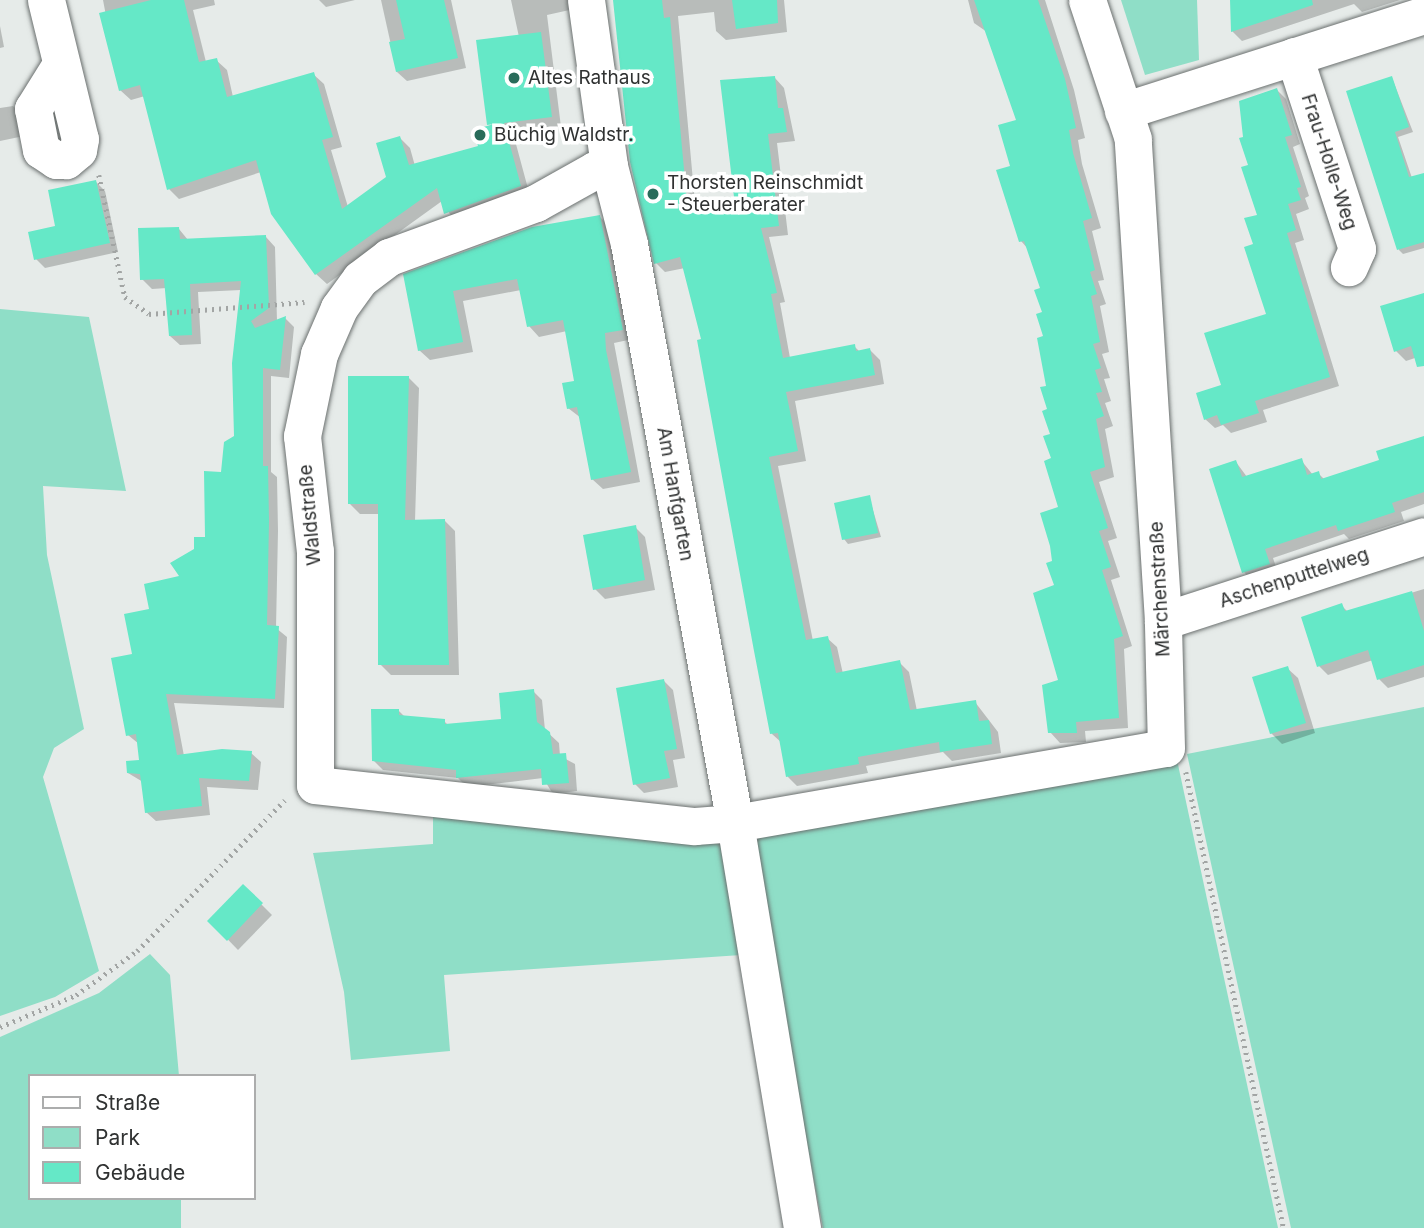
<!DOCTYPE html>
<html>
<head>
<meta charset="utf-8">
<style>
	body { margin:0 }
	#map { position:relative; width:1424px; height:1228px; overflow:hidden; background:#e6ebe9; font-family:Inter,sans-serif }
	div>[style] { position:absolute }
	.green>* { inset:0; background:#8fdec7 }
	.shadow>* { inset:0; background:#0003 }
	.building>* { inset:0; background:#65e8c7 }
	.path>* { height:4.5px; margin-top:-2.25px; transform-origin:0; background:repeating-linear-gradient(90deg,#a2a5a4 0 2px,transparent 0 7px) }
	.roads { filter:drop-shadow(0 0 2px #6b706f) drop-shadow(0 0 2px #6b706f) }
	.minor>* { height:37px; margin:-18.5px; padding:0 18.5px; transform-origin:18.5px; border-radius:18.5px; background:#fff }
	.dots>* { width:19px; height:19px; translate:-50% -50%; box-sizing:border-box; border:4px solid #fff; border-radius:50% }
	span { translate:-50% -50%; white-space:nowrap; text-align:center; line-height:1.15; -webkit-text-stroke:7px #fff; paint-order:stroke }
	.poi-label { font-size:19px; color:#303232 }
	.left { translate:0 -50%; text-align:left }
	.street-label { font-size:19px; color:#303232 }
	.legend { position:absolute; left:28px; top:1074px; width:228px; height:126px; box-sizing:border-box; background:#fff; border:2px solid #acadad; margin:0; padding:9px 12px; list-style:none; font-size:21px; color:#303232 }
	.legend li { display:flex; align-items:center; gap:14px; height:35px }
	.legend b { width:35px; border:2px solid #acadad }
</style>
</head>
<body>
<div id="map">
	<div class="green">
		<div style="clip-path:polygon(1121px 0,1197px 0,1199px 60px,1145px 75px)"></div>
		<div style="clip-path:polygon(0 309px,89px 317px,126px 491px,43px 486px,47px 555px,84px 729px,54px 748px,43px 777px,99px 971px,55px 997px,0 1016px)"></div>
		<div style="clip-path:polygon(1424px 707px,1424px 1228px,1291px 1228px,1187px 754px)"></div>
		<div style="clip-path:polygon(1177px 760px,1278px 1228px,823px 1228px,747px 830px)"></div>
		<div style="clip-path:polygon(433px 815px,722px 841px,741px 955px,444px 975px,450px 1051px,351px 1060px,344px 992px,313px 853px,433px 844px)"></div>
		<div style="clip-path:polygon(150px 954px,170px 975px,179px 1076px,30px 1076px,30px 1198px,181px 1198px,181px 1228px,0 1228px,0 1037px,99px 993px)"></div>
	</div>
	<div class="shadow">
		<div style="clip-path:polygon(103px 0,214px 0,215px 5px,193px 10px,206px 62px,216px 60px,227px 70px,233px 97px,313px 74px,324px 84px,342px 147px,331px 150px,348px 207px,388px 178px,400px 138px,410px 148px,415px 166px,480px 147px,491px 127px,519px 37px,511px 0,571px 0,574px 9px,547px 15px,561px 127px,513px 133px,530px 196px,456px 224px,442px 201px,327px 284px,316px 274px,261px 172px,179px 199px,169px 189px,145px 96px,131px 100px,120px 90px)"></div>
		<div style="clip-path:polygon(319px 0,355px 0,326px 7px)"></div>
		<div style="clip-path:polygon(381px 0,451px 0,466px 68px,407px 81px,397px 72px)"></div>
		<div style="clip-path:polygon(615px 0,784px 0,787px 32px,726px 40px,716px 31px,714px 12px,678px 16px,695px 203px,736px 198px,775px 78px,784px 88px,795px 141px,777px 143px,788px 235px,769px 237px,785px 302px,780px 303px,790px 358px,854px 346px,860px 352px,870px 350px,880px 360px,884px 384px,795px 401px,806px 461px,778px 466px,813px 641px,827px 638px,837px 647px,843px 674px,899px 662px,909px 672px,917px 711px,975px 702px,998px 732px,1001px 753px,952px 761px,943px 752px,866px 766px,868px 773px,797px 786px,788px 777px,782px 743px,772px 734px,704px 340px,685px 268px,665px 272px,656px 263px)"></div>
		<div style="clip-path:polygon(968px 0,1045px 0,1074px 90px,1085px 138px,1078px 140px,1082px 164px,1101px 228px,1092px 231px,1104px 280px,1098px 281px,1106px 304px,1100px 306px,1109px 352px,1102px 354px,1110px 378px,1104px 379px,1111px 401px,1105px 403px,1113px 426px,1105px 429px,1114px 477px,1099px 482px,1117px 538px,1108px 541px,1120px 577px,1111px 580px,1132px 646px,1124px 649px,1128px 728px,1085px 731px,1086px 742px,1060px 743px,1050px 732px,1060px 681px,1054px 563px,1061px 508px,1053px 460px,1042px 289px,1029px 250px,1021px 241px,1012px 167px,1018px 121px,987px 32px,974px 23px)"></div>
		<div style="clip-path:polygon(1232px 0,1400px 0,1362px 12px,1354px 4px,1242px 41px,1232px 31px)"></div>
		<div style="clip-path:polygon(0 26px,4px 47px,0 48px)"></div>
		<div style="clip-path:polygon(1392px 78px,1413px 132px,1398px 137px,1412px 178px,1424px 174px,1424px 248px,1403px 254px,1399px 250px)"></div>
		<div style="clip-path:polygon(1277px 90px,1286px 99px,1300px 144px,1293px 147px,1309px 196px,1305px 198px,1309px 209px,1296px 214px,1304px 240px,1295px 243px,1339px 386px,1263px 410px,1267px 422px,1231px 433px,1223px 425px,1215px 428px,1205px 419px,1268px 315px,1255px 246px,1259px 216px,1250px 166px)"></div>
		<div style="clip-path:polygon(13px 106px,23px 116px,24px 136px,0 141px,0 108px)"></div>
		<div style="clip-path:polygon(96px 182px,105px 191px,118px 252px,45px 268px,36px 259px)"></div>
		<div style="clip-path:polygon(599px 216px,610px 227px,633px 339px,614px 343px,640px 482px,603px 489px,592px 479px,581px 418px,568px 408px,576px 382px,567px 331px,539px 337px,529px 326px,521px 290px,463px 301px,473px 352px,430px 360px,419px 350px,405px 275px)"></div>
		<div style="clip-path:polygon(179px 229px,188px 240px,266px 237px,275px 247px,277px 321px,285px 318px,294px 327px,289px 378px,271px 376px,271px 472px,277px 477px,278px 531px,276px 628px,287px 637px,284px 708px,174px 703px,184px 756px,251px 753px,261px 762px,258px 790px,207px 787px,210px 815px,156px 821px,146px 812px,143px 782px,128px 773px,141px 761px,139px 744px,128px 735px,134px 656px,151px 610px,182px 577px,206px 539px,235px 437px,241px 290px,198px 292px,201px 344px,180px 345px,170px 336px,167px 288px,152px 289px,142px 279px)"></div>
		<div style="clip-path:polygon(1424px 293px,1424px 355px,1406px 361px,1396px 351px)"></div>
		<div style="clip-path:polygon(408px 377px,419px 388px,415px 521px,445px 521px,455px 531px,459px 675px,391px 675px,380px 664px,380px 514px,360px 514px,350px 504px)"></div>
		<div style="clip-path:polygon(1424px 438px,1424px 504px,1401px 512px,1404px 521px,1349px 539px,1344px 534px,1273px 558px,1278px 573px,1253px 582px,1244px 572px,1236px 462px,1247px 477px,1301px 460px,1313px 475px,1318px 473px,1325px 480px,1381px 461px)"></div>
		<div style="clip-path:polygon(869px 497px,881px 537px,848px 544px,844px 539px)"></div>
		<div style="clip-path:polygon(635px 527px,645px 537px,655px 590px,605px 599px,595px 589px)"></div>
		<div style="clip-path:polygon(1424px 589px,1424px 677px,1388px 688px,1379px 679px,1373px 660px,1328px 675px,1319px 666px,1341px 605px,1348px 612px)"></div>
		<div style="clip-path:polygon(1287px 668px,1298px 678px,1315px 733px,1282px 744px,1271px 733px)"></div>
		<div style="clip-path:polygon(664px 681px,673px 690px,685px 758px,673px 760px,678px 787px,644px 793px,635px 784px)"></div>
		<div style="clip-path:polygon(533px 691px,542px 700px,545px 730px,559px 743px,560px 756px,575px 764px,577px 791px,553px 794px,543px 778px,467px 787px,458px 778px,383px 770px,373px 760px,398px 710px,405px 717px,444px 721px,449px 726px,503px 721px)"></div>
		<div style="clip-path:polygon(243px 886px,272px 915px,238px 950px,210px 921px)"></div>
	</div>
	<div class="building">
		<div style="clip-path:polygon(151px 0,184px 0,199px 62px,217px 58px,227px 97px,314px 72px,333px 137px,322px 140px,342px 209px,386px 177px,376px 143px,400px 136px,409px 165px,478px 146px,473px 130px,494px 124px,487px 125px,476px 40px,541px 32px,552px 117px,504px 123px,521px 186px,444px 214px,437px 188px,315px 275px,271px 214px,256px 160px,167px 190px,140px 85px,119px 91px,99px 13px)"></div>
		<div style="clip-path:polygon(396px 0,444px 0,458px 58px,396px 72px,389px 42px,405px 39px)"></div>
		<div style="clip-path:polygon(613px 0,662px 0,664px 18px,670px 17px,687px 202px,734px 197px,720px 80px,775px 76px,778px 108px,783px 108px,787px 132px,768px 134px,779px 226px,761px 228px,777px 293px,771px 294px,783px 358px,855px 344px,856px 351px,870px 348px,875px 375px,786px 392px,798px 451px,769px 457px,806px 640px,828px 636px,836px 673px,900px 660px,910px 710px,976px 700px,979px 721px,989px 720px,992px 744px,940px 752px,939px 742px,858px 757px,859px 764px,786px 777px,778px 733px,770px 734px,754px 651px,697px 340px,701px 339px,680px 257px,654px 264px,630px 162px)"></div>
		<div style="clip-path:polygon(732px 0,777px 0,778px 23px,736px 29px)"></div>
		<div style="clip-path:polygon(974px 0,1038px 0,1065px 79px,1076px 128px,1069px 130px,1073px 153px,1092px 218px,1083px 221px,1095px 270px,1090px 272px,1097px 294px,1091px 296px,1100px 342px,1093px 344px,1101px 368px,1095px 370px,1102px 392px,1096px 393px,1104px 416px,1096px 419px,1105px 467px,1090px 472px,1108px 528px,1099px 531px,1111px 567px,1102px 570px,1123px 636px,1114px 639px,1119px 718px,1076px 722px,1077px 733px,1048px 733px,1042px 685px,1058px 680px,1033px 593px,1054px 585px,1046px 563px,1052px 561px,1050px 546px,1040px 513px,1058px 507px,1044px 461px,1051px 458px,1043px 436px,1050px 434px,1042px 411px,1047px 409px,1040px 387px,1046px 386px,1037px 338px,1043px 336px,1036px 314px,1042px 312px,1034px 290px,1040px 288px,1024px 241px,1019px 242px,996px 170px,1010px 166px,998px 125px,1016px 120px)"></div>
		<div style="clip-path:polygon(1230px 0,1312px 0,1313px 5px,1231px 32px)"></div>
		<div style="clip-path:polygon(1392px 76px,1409px 127px,1395px 132px,1409px 177px,1424px 173px,1424px 242px,1397px 250px,1346px 91px)"></div>
		<div style="clip-path:polygon(1277px 88px,1292px 135px,1285px 137px,1301px 187px,1297px 188px,1301px 200px,1288px 204px,1296px 230px,1287px 233px,1330px 377px,1255px 401px,1259px 413px,1221px 425px,1217px 415px,1204px 420px,1196px 393px,1221px 385px,1204px 333px,1266px 314px,1244px 247px,1253px 244px,1244px 218px,1257px 215px,1241px 167px,1248px 165px,1239px 138px,1243px 137px,1239px 101px)"></div>
		<div style="clip-path:polygon(96px 180px,110px 243px,34px 260px,28px 232px,55px 226px,48px 190px)"></div>
		<div style="clip-path:polygon(600px 215px,623px 330px,605px 333px,606px 350px,631px 472px,591px 480px,577px 407px,567px 409px,562px 383px,574px 381px,563px 320px,527px 327px,517px 279px,453px 291px,463px 342px,418px 351px,403px 274px,532px 227px)"></div>
		<div style="clip-path:polygon(179px 227px,180px 239px,266px 235px,269px 308px,251px 321px,255px 328px,286px 316px,280px 370px,263px 368px,263px 466px,268px 466px,269px 521px,267px 625px,279px 626px,275px 699px,166px 694px,177px 755px,222px 749px,252px 751px,249px 781px,199px 778px,202px 806px,145px 813px,140px 774px,127px 773px,126px 761px,139px 760px,136px 734px,126px 736px,111px 658px,132px 654px,124px 614px,149px 609px,144px 584px,179px 576px,170px 563px,194px 549px,194px 537px,205px 537px,204px 471px,221px 472px,224px 442px,234px 436px,232px 363px,241px 281px,190px 284px,192px 335px,169px 336px,164px 279px,140px 280px,138px 228px)"></div>
		<div style="clip-path:polygon(1424px 293px,1424px 366px,1417px 367px,1411px 346px,1394px 352px,1380px 306px)"></div>
		<div style="clip-path:polygon(348px 376px,409px 376px,405px 520px,445px 519px,449px 665px,378px 665px,378px 504px,348px 504px)"></div>
		<div style="clip-path:polygon(1424px 436px,1424px 492px,1392px 503px,1395px 512px,1338px 531px,1336px 525px,1265px 549px,1270px 564px,1242px 573px,1209px 469px,1236px 460px,1242px 477px,1302px 458px,1307px 475px,1319px 471px,1321px 479px,1379px 460px,1376px 451px)"></div>
		<div style="clip-path:polygon(870px 495px,878px 533px,842px 540px,834px 503px)"></div>
		<div style="clip-path:polygon(636px 525px,645px 580px,593px 590px,583px 535px)"></div>
		<div style="clip-path:polygon(1412px 591px,1424px 631px,1424px 665px,1377px 680px,1368px 650px,1317px 667px,1301px 617px,1342px 603px,1345px 611px)"></div>
		<div style="clip-path:polygon(1288px 666px,1306px 723px,1270px 734px,1252px 677px)"></div>
		<div style="clip-path:polygon(664px 679px,677px 749px,664px 751px,670px 778px,633px 785px,616px 688px)"></div>
		<div style="clip-path:polygon(534px 689px,537px 722px,550px 732px,553px 754px,566px 753px,569px 783px,542px 785px,541px 769px,456px 778px,456px 770px,372px 761px,371px 709px,399px 709px,399px 715px,445px 719px,445px 724px,501px 719px,499px 693px)"></div>
		<div style="clip-path:polygon(243px 884px,263px 903px,227px 941px,207px 921px)"></div>
	</div>
	<div class="path">
		<div style="left:99px;top:175px;width:125px;rotate:78deg"></div>
		<div style="left:125px;top:297px;width:29px;rotate:35deg"></div>
		<div style="left:149px;top:314px;width:156px;rotate:-4.4deg"></div>
		<div style="left:1186px;top:772px;width:466px;rotate:77.9deg"></div>
		<div style="left:0;top:1027px;width:82px;rotate:-22.8deg"></div>
		<div style="left:76px;top:995px;width:75px;rotate:-35.8deg"></div>
		<div style="left:137px;top:951px;width:211px;rotate:-45.6deg"></div>
	</div>
	<div class="roads">
		<div class="minor">
			<div style="left:46px;top:0;width:143px;rotate:76.3deg"></div>
			<div style="left:80px;top:139px;width:11px;rotate:100deg"></div>
			<div style="left:78px;top:150px;width:16px;rotate:140deg"></div>
			<div style="left:66px;top:160px;width:10px;rotate:180deg"></div>
			<div style="left:56px;top:160px;width:18px;rotate:-146deg"></div>
			<div style="left:41px;top:150px;width:42px;rotate:-101deg"></div>
			<div style="left:33px;top:109px;width:53px;rotate:-58.1deg"></div>
			<div style="left:586px;top:0;width:168px;rotate:82.1deg"></div>
			<div style="left:609px;top:166px;width:81px;rotate:75.6deg"></div>
			<div style="left:629px;top:244px;width:589px;rotate:79.63deg"></div>
			<div style="left:735px;top:823px;width:411px;rotate:80.6deg"></div>
			<div style="left:1294px;top:56px;width:203px;rotate:71.9deg"></div>
			<div style="left:1357px;top:249px;width:20px;rotate:114deg"></div>
			<div style="left:1123px;top:111px;width:316px;rotate:-17.7deg"></div>
			<div style="left:609px;top:166px;width:15px;rotate:164deg"></div>
			<div style="left:595px;top:170px;width:68px;rotate:150.8deg"></div>
			<div style="left:536px;top:203px;width:157px;rotate:159.8deg"></div>
			<div style="left:389px;top:257px;width:36px;rotate:143deg"></div>
			<div style="left:360px;top:279px;width:36px;rotate:126deg"></div>
			<div style="left:339px;top:308px;width:50px;rotate:113.5deg"></div>
			<div style="left:319px;top:354px;width:84px;rotate:101.7deg"></div>
			<div style="left:302px;top:436px;width:116px;rotate:83.6deg"></div>
			<div style="left:315px;top:551px;width:234px;rotate:90deg"></div>
			<div style="left:315px;top:785px;width:382px;rotate:6.2deg"></div>
			<div style="left:695px;top:826px;width:40px;rotate:-4.3deg"></div>
			<div style="left:735px;top:823px;width:437px;rotate:-9.9deg"></div>
			<div style="left:1166px;top:748px;width:127px;rotate:-91.4deg"></div>
			<div style="left:1163px;top:621px;width:483px;rotate:-93.6deg"></div>
			<div style="left:1133px;top:139px;width:146px;rotate:-108.3deg"></div>
			<div style="left:1163px;top:621px;width:274px;rotate:-18deg"></div>
		</div>
	</div>
	<div class="dots">
		<div style="left:514px;top:78px;background:#296b5a"></div>
		<div style="left:480px;top:135px;background:#296b5a"></div>
		<div style="left:653px;top:194px;background:#296b5a"></div>
	</div>
	<div class="poi-label">
		<span class="left" style="left:528px;top:78px">Altes Rathaus</span>
		<span class="left" style="left:494px;top:135px">Büchig Waldstr.</span>
		<span class="left" style="left:667px;top:194px">Thorsten Reinschmidt<br>- Steuerberater</span>
	</div>
	<div class="street-label">
		<span style="left:1329px;top:162px;rotate:72deg">Frau-Holle-Weg</span>
		<span style="left:675px;top:494px;rotate:80deg">Am Hanfgarten</span>
		<span style="left:310px;top:515px;rotate:-95deg">Waldstraße</span>
		<span style="left:1294px;top:578px;rotate:-18deg">Aschenputtelweg</span>
		<span style="left:1160px;top:589px;rotate:-93deg">Märchenstraße</span>
	</div>
	<ul class="legend">
	<li><b style="height:9px;background:#fff"></b>Straße</li>
	<li><b style="height:19px;background:#8fdec7"></b>Park</li>
	<li><b style="height:19px;background:#65e8c7"></b>Gebäude</li>
	</ul>
</div>
</body>
</html>
